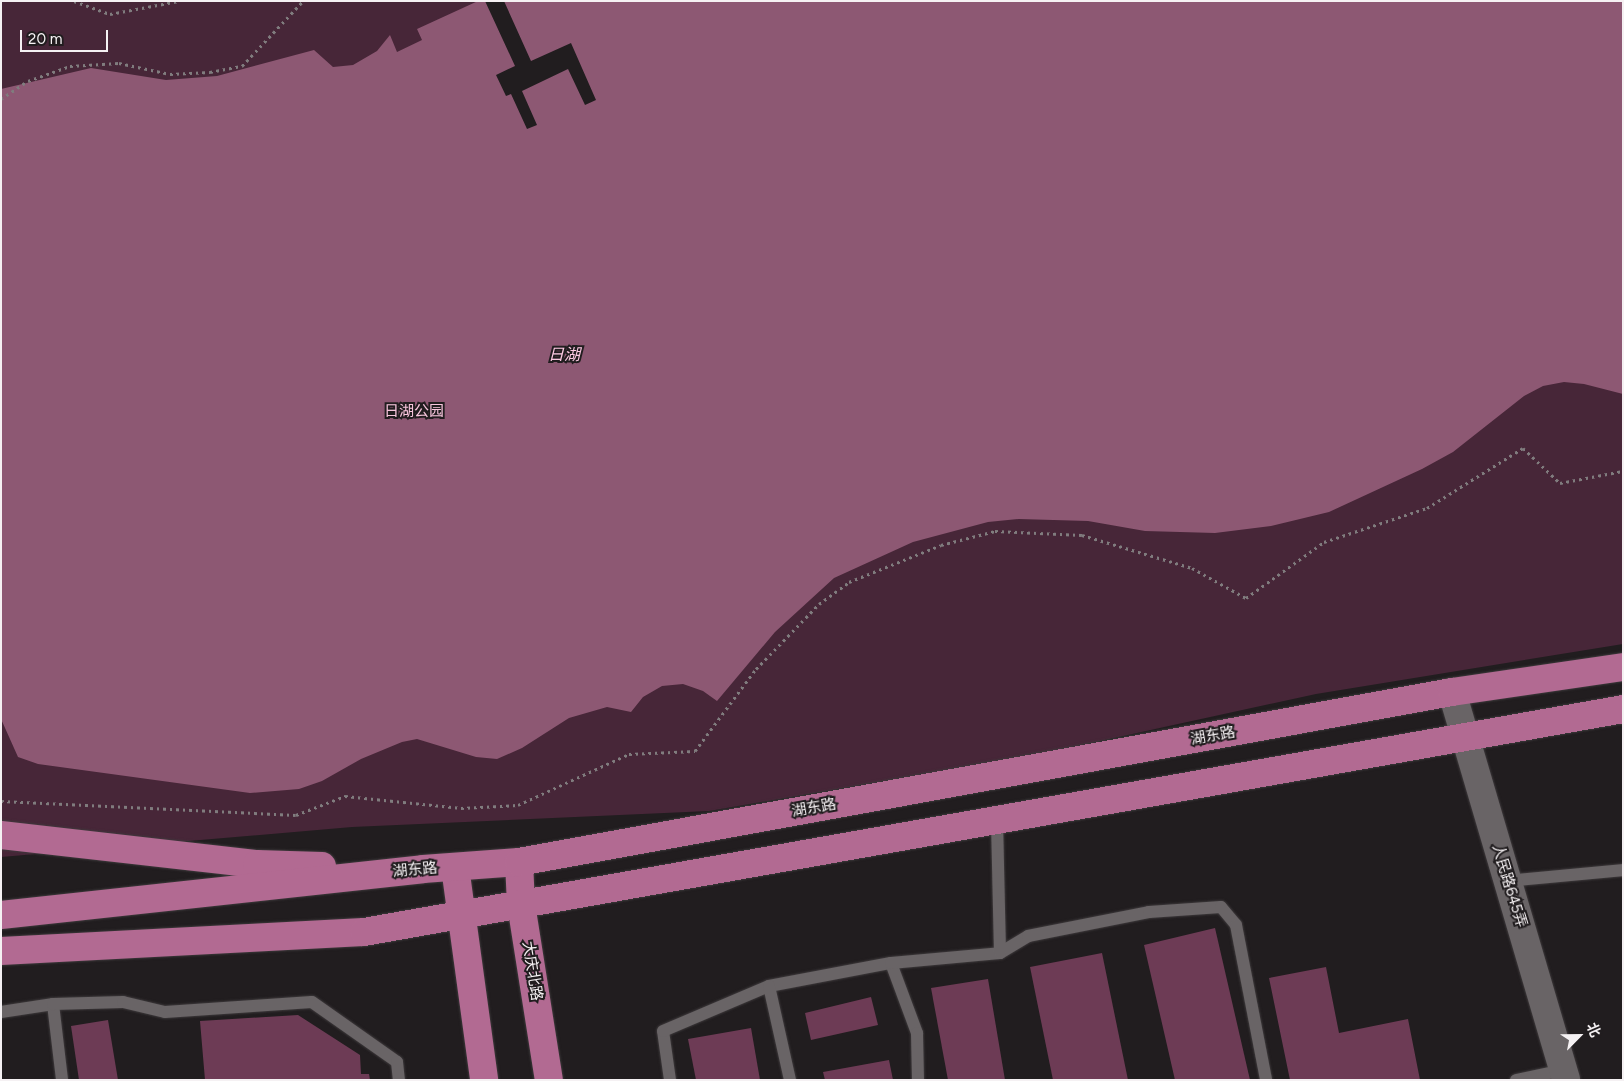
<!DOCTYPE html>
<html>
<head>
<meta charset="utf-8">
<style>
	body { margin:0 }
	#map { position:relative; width:1624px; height:1081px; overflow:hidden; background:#211d1f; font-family:Figtree,"Noto Sans SC",sans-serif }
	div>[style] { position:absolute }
	.green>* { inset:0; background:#472638 }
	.water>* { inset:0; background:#8d5873 }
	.pier>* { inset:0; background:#211d1f }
	.building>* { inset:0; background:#6d3b55 }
	.path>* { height:3px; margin-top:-1.5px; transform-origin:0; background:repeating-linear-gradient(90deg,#807c7e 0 2.5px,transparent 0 6.5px) }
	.roads { filter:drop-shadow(0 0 1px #3e3a3c) drop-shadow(0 0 1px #3e3a3c) }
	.lane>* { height:12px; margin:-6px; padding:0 6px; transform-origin:6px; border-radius:6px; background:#696466 }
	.secondary>* { height:28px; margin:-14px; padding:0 14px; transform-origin:14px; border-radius:14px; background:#696466 }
	.primary>* { height:28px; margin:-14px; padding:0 14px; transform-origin:14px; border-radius:14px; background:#b26a92 }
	span { translate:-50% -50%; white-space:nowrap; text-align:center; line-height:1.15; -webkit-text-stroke:4px #211d1f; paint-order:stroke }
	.park-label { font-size:15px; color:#f8c5dd }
	.street-label { font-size:15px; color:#f5f1f3 }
	.water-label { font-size:16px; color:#fcc9e2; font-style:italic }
	.frame { position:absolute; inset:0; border:2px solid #f5f1f3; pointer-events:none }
	.north { position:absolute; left:1554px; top:1011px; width:50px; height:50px; -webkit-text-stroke:4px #211d1f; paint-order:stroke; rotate:67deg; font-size:14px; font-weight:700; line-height:20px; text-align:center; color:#f5f1f3 }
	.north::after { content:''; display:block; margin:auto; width:18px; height:22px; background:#f5f1f3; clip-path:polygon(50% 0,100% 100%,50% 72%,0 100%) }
	.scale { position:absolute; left:20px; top:30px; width:88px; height:22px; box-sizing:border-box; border:2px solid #f5f1f3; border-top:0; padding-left:6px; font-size:15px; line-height:18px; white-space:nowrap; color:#f5f1f3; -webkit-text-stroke:4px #211d1f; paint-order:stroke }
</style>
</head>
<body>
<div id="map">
	<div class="green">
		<div style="clip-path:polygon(1px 1px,1623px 1px,1623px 644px,1316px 694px,1036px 755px,709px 811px,352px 827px,1px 857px)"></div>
	</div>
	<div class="water">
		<div style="clip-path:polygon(478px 1px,1623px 1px,1623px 394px,1584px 384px,1564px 382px,1543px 386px,1524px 396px,1453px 452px,1422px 469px,1329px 512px,1271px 526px,1215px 533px,1145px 531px,1088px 521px,1019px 519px,988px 522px,913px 542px,834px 578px,775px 632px,717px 701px,703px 691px,683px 684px,662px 686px,643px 697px,631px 712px,607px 707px,569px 718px,522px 748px,497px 759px,476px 757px,417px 739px,402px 742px,361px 759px,322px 781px,299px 789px,250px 793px,38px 764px,18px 757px,1px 719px,1px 89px,91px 68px,166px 80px,217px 76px,314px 50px,333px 67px,353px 65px,377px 51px,390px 35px,397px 52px,422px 40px,417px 29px)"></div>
	</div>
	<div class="pier">
		<div style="clip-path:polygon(485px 1px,504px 1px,531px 61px,571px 43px,596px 100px,585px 105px,568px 69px,522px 91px,537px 125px,527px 129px,511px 94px,506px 96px,496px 75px,515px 66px)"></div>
	</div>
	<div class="building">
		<div style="clip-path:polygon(1215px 928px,1250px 1080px,1175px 1080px,1144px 945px)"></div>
		<div style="clip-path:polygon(1102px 953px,1128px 1080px,1053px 1080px,1030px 967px)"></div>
		<div style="clip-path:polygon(1326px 967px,1339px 1033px,1408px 1019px,1420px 1080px,1290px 1080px,1269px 978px)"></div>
		<div style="clip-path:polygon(988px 979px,1005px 1080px,948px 1080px,931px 988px)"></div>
		<div style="clip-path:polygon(871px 997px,878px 1025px,811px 1040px,805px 1013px)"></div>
		<div style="clip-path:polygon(298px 1015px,360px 1055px,361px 1074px,369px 1074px,370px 1080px,205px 1080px,200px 1021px)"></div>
		<div style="clip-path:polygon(108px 1020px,118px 1080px,79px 1080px,71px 1026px)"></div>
		<div style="clip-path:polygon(751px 1028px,760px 1080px,696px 1080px,688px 1039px)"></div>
		<div style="clip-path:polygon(889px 1060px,893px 1080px,825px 1080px,823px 1072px)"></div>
	</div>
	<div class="path">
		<div style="left:74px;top:1px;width:38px;rotate:20deg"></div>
		<div style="left:110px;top:14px;width:70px;rotate:-10.7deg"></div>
		<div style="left:1px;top:99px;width:32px;rotate:-34deg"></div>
		<div style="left:28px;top:81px;width:45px;rotate:-19.7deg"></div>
		<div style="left:70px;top:66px;width:49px;rotate:-3.5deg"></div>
		<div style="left:119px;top:63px;width:52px;rotate:12.2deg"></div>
		<div style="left:170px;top:74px;width:40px;rotate:-2.9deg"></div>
		<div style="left:210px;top:72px;width:33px;rotate:-11deg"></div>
		<div style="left:242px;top:66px;width:89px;rotate:-46.8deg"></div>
		<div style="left:1px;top:801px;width:295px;rotate:2.7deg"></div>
		<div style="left:296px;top:815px;width:53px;rotate:-21.2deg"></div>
		<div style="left:345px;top:796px;width:117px;rotate:5.9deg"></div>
		<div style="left:461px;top:808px;width:57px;rotate:-3deg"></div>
		<div style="left:518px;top:805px;width:122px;rotate:-24.7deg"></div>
		<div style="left:629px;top:754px;width:66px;rotate:-2.6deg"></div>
		<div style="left:695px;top:751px;width:102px;rotate:-53.4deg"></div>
		<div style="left:756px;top:669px;width:91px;rotate:-45.9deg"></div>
		<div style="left:819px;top:604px;width:37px;rotate:-36deg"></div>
		<div style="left:849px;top:582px;width:99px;rotate:-21.9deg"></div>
		<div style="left:941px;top:545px;width:56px;rotate:-14.5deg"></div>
		<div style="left:995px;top:531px;width:87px;rotate:2.6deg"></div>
		<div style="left:1082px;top:535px;width:115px;rotate:16.7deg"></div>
		<div style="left:1192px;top:568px;width:62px;rotate:29.1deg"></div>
		<div style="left:1246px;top:598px;width:96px;rotate:-35.7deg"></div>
		<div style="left:1324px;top:542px;width:108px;rotate:-18.3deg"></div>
		<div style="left:1427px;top:508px;width:113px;rotate:-32deg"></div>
		<div style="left:1523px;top:448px;width:51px;rotate:43.4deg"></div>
		<div style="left:1560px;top:483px;width:64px;rotate:-10.8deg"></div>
	</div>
	<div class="roads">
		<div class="lane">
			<div style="left:1507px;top:881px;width:117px;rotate:-5.4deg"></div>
			<div style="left:1000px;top:953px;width:33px;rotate:-31deg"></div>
			<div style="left:1028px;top:936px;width:123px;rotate:-11.2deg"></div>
			<div style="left:1149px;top:912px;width:72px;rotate:-4deg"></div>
			<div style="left:1221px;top:907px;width:23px;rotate:50deg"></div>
			<div style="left:1236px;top:925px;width:158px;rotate:79deg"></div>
			<div style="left:891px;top:963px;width:75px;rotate:69.6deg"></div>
			<div style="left:917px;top:1033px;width:47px;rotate:88.8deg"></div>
			<div style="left:769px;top:986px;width:124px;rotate:-10.7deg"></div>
			<div style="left:891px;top:963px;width:109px;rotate:-5.2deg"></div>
			<div style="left:1000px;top:953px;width:134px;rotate:-91.3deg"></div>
			<div style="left:53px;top:1004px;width:77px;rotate:83.2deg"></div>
			<div style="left:1px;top:1012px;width:53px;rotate:-8.7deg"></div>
			<div style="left:53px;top:1004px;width:70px;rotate:-1.6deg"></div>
			<div style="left:123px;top:1002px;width:43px;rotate:13.4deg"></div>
			<div style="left:165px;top:1012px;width:147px;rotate:-3.9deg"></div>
			<div style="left:312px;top:1002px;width:104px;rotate:35.2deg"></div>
			<div style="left:397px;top:1062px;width:18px;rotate:84deg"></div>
			<div style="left:670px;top:1080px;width:49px;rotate:-98.1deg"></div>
			<div style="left:663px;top:1031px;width:115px;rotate:-23deg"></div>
			<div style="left:769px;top:986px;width:96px;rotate:77.4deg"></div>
			<div style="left:1516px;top:1080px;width:48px;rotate:-12deg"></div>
		</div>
		<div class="secondary">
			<div style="left:1452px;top:692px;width:404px;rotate:73.6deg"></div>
		</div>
		<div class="primary">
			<div style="left:1px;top:835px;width:258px;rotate:6.5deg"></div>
			<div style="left:257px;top:864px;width:65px;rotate:1.8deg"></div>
			<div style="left:519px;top:862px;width:42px;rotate:87.3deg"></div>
			<div style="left:521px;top:904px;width:178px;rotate:81deg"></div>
			<div style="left:455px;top:867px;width:215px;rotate:82.2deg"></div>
			<div style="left:1px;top:915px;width:424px;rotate:-6.2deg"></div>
			<div style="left:423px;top:869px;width:96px;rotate:-4.2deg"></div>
			<div style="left:519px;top:862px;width:948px;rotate:-10.33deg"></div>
			<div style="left:1452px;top:692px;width:173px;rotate:-8.3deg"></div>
			<div style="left:1px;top:951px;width:363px;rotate:-3deg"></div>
			<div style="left:364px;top:932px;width:1279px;rotate:-10.04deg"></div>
		</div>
	</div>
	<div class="park-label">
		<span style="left:414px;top:412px">日湖公园</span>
	</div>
	<div class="street-label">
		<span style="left:1213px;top:736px;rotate:-10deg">湖东路</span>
		<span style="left:814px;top:808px;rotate:-10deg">湖东路</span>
		<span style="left:415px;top:870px;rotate:-5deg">湖东路</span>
		<span style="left:1509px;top:886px;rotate:73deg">人民路645弄</span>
		<span style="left:532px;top:971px;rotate:81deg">大庆北路</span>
	</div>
	<div class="water-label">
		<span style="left:564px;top:355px">日湖</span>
	</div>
	<div class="frame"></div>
	<div class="north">北</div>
	<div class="scale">20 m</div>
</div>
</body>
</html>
